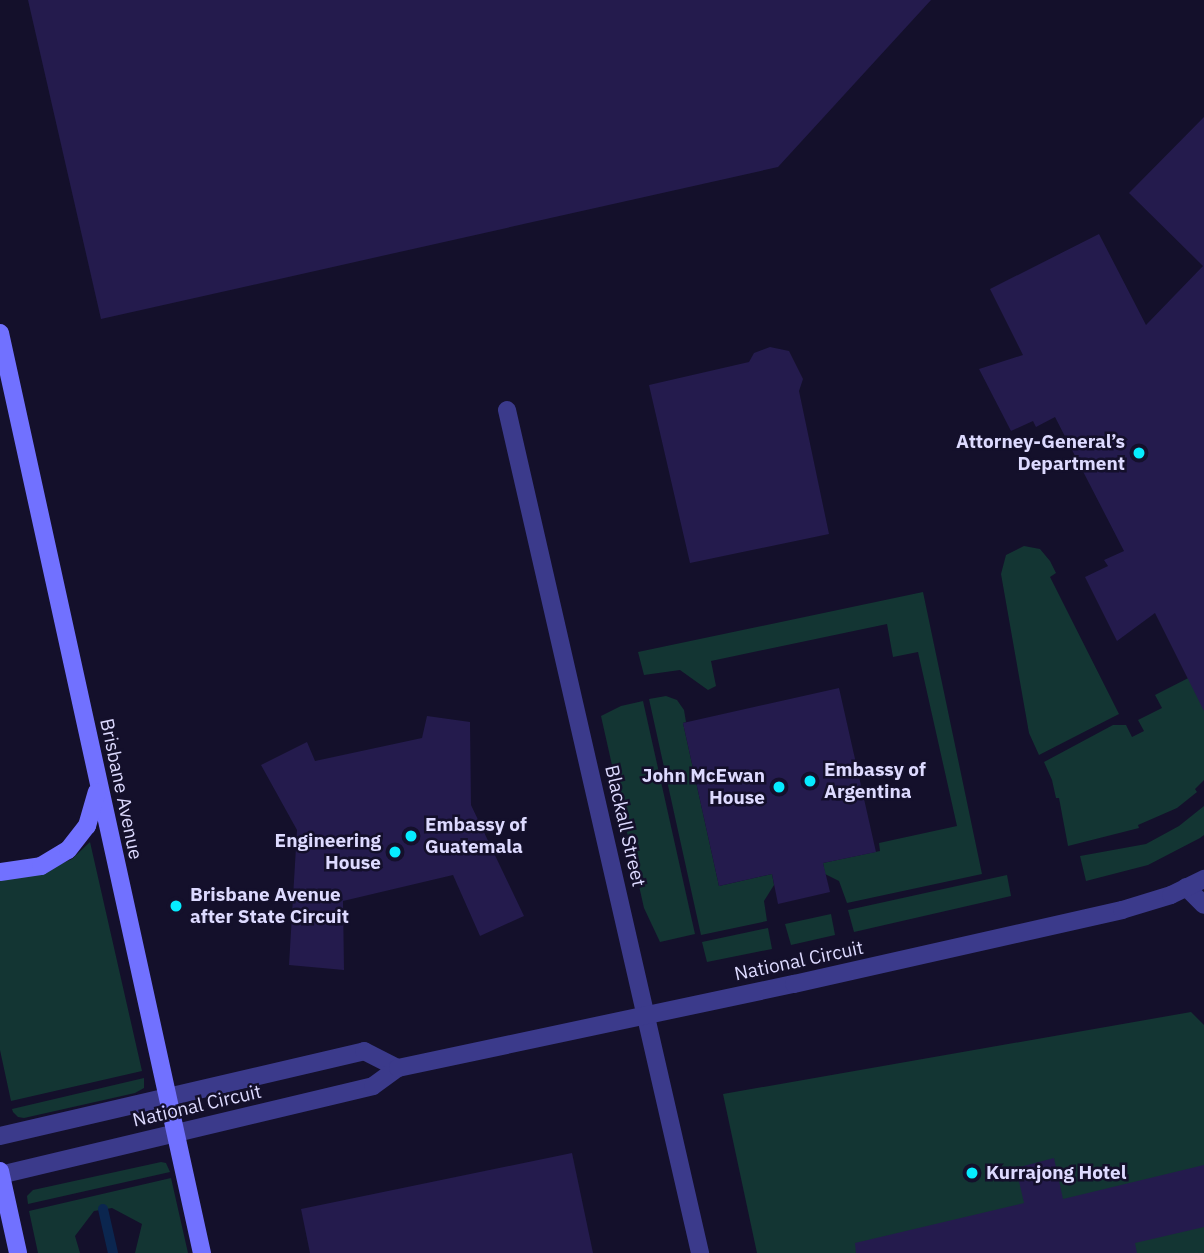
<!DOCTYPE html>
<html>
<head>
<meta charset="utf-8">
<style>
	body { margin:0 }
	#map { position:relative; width:1204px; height:1253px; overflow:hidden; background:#14102b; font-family:"IBM Plex Sans",sans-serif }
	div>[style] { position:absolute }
	.green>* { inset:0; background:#133533 }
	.stream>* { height:10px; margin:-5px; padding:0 5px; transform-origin:5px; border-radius:5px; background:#0b264f }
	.building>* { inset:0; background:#241b4d }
	.minor>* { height:18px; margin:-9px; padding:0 9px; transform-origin:9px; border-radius:9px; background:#3b3a8b }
	.tertiary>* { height:18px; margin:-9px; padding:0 9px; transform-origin:9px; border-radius:9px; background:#3b3a8b }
	.secondary>* { height:18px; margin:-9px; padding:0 9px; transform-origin:9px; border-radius:9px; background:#7171ff }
	.dots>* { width:19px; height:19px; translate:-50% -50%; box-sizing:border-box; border:4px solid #14102b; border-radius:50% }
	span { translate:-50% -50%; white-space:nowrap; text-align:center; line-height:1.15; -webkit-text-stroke:5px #14102b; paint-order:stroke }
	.poi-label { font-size:19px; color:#dddaff; font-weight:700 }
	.right { translate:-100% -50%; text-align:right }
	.left { translate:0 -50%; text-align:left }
	.street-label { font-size:19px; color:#dddaff }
</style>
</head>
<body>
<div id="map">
	<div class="green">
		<div style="clip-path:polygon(1024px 546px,1040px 549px,1050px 561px,1056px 573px,1050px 577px,1119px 714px,1039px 755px,1029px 733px,1001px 574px,1006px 555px)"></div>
		<div style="clip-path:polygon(923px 592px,982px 874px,847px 903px,839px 881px,825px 874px,823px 863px,880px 851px,879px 843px,957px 826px,918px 652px,893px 657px,887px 624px,711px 661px,716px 686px,708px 690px,680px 670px,644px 675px,638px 652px)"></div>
		<div style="clip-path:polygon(1204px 670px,1204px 780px,1195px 789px,1197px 792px,1177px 808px,1138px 825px,1139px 828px,1068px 846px,1059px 798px,1056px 798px,1052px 780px,1044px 762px,1113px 725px,1126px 725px,1132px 737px,1144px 731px,1138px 720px,1162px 708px,1155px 695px)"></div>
		<div style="clip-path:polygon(666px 696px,677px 700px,684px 710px,686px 722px,683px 723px,719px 886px,772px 874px,774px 885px,764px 901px,767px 921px,701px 935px,649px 699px)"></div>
		<div style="clip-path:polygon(643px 701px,695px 934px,660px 942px,644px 908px,601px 716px,621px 706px)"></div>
		<div style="clip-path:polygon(1204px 806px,1204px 835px,1200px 838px,1148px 865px,1086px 881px,1080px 856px,1146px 844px,1179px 826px)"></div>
		<div style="clip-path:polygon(90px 842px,142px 1071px,11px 1101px,0 1050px,0 877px,52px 868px,72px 859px)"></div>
		<div style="clip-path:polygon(1007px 875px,1011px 896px,854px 932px,848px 910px)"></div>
		<div style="clip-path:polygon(831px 914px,835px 935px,791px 945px,785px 924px)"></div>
		<div style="clip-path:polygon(768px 928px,772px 949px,707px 962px,702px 942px)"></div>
		<div style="clip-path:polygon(1191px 1012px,1204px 1025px,1204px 1253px,757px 1253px,723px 1094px)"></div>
		<div style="clip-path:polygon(144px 1078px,144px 1088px,135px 1093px,24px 1118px,18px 1117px,13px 1112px,12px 1109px)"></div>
		<div style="clip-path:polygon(161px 1162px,166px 1163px,170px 1172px,28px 1204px,27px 1196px,33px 1190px)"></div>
		<div style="clip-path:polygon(171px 1178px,188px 1253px,135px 1253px,142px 1224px,112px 1208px,94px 1211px,75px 1236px,80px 1253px,38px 1253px,29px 1211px)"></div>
	</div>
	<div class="stream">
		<div style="left:103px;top:1209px;width:45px;rotate:77.2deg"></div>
	</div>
	<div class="building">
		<div style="clip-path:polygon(28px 0,931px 0,778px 167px,101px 319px)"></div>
		<div style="clip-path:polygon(1204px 117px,1204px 711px,1155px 613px,1117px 641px,1085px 577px,1108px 566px,1104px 560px,1124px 551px,1055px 417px,1036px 427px,1033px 421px,1011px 431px,979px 369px,1023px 355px,990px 289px,1099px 234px,1146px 325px,1203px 266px,1129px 193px)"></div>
		<div style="clip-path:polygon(770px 347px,789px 351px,803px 379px,799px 391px,829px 534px,690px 563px,649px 385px,749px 362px,754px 353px)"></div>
		<div style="clip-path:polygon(839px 688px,876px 852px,823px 863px,830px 892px,778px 904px,772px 874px,719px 886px,683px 723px)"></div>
		<div style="clip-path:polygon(427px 716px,470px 722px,471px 805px,524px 916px,480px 936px,453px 875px,343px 901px,344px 970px,289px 965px,297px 830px,261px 765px,307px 742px,315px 761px,422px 738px)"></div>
		<div style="clip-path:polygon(572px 1153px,593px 1253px,310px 1253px,301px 1209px)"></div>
		<div style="clip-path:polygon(1054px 1158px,1063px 1199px,1204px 1165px,1204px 1227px,1135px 1243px,1137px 1253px,856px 1253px,855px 1243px,1024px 1203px,1016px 1168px)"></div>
	</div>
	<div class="minor">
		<div style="left:507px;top:410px;width:865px;rotate:77.1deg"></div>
		<div style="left:1186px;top:887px;width:25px;rotate:45deg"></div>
	</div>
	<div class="tertiary">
		<div style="left:0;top:1136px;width:374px;rotate:-13.1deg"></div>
		<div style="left:364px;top:1051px;width:38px;rotate:27deg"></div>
		<div style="left:0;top:1175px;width:383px;rotate:-13.4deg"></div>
		<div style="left:373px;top:1086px;width:31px;rotate:-36deg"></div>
		<div style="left:398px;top:1068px;width:405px;rotate:-12deg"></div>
		<div style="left:794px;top:984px;width:336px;rotate:-12.7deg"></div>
		<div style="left:1122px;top:910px;width:51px;rotate:-17deg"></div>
		<div style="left:1171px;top:895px;width:37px;rotate:-26deg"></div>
	</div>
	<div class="secondary">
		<div style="left:0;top:333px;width:942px;rotate:77.62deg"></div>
		<div style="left:0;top:872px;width:41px;rotate:-8.3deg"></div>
		<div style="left:41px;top:866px;width:31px;rotate:-31deg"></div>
		<div style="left:68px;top:850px;width:31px;rotate:-52deg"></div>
		<div style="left:87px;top:826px;width:35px;rotate:-74deg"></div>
		<div style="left:0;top:1171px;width:84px;rotate:77.6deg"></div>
	</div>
	<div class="dots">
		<div style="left:1139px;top:453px;background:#06ecff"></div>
		<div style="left:810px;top:781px;background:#06ecff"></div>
		<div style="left:779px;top:787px;background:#06ecff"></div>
		<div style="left:411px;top:836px;background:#06ecff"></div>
		<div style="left:395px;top:852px;background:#06ecff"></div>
		<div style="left:176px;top:906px;background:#06ecff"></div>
		<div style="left:972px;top:1173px;background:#06ecff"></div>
	</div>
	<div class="poi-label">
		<span class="right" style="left:1125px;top:453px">Attorney-General’s<br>Department</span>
		<span class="left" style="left:824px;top:781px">Embassy of<br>Argentina</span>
		<span class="right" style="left:765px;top:787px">John McEwan<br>House</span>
		<span class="left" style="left:425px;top:836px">Embassy of<br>Guatemala</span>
		<span class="right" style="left:381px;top:852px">Engineering<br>House</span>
		<span class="left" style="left:190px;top:906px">Brisbane Avenue<br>after State Circuit</span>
		<span class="left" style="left:986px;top:1173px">Kurrajong Hotel</span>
	</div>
	<div class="street-label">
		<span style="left:121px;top:789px;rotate:78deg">Brisbane Avenue</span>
		<span style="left:625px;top:826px;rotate:77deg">Blackall Street</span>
		<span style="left:799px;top:961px;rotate:-12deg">National Circuit</span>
		<span style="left:197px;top:1106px;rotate:-13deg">National Circuit</span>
	</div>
</div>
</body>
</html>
